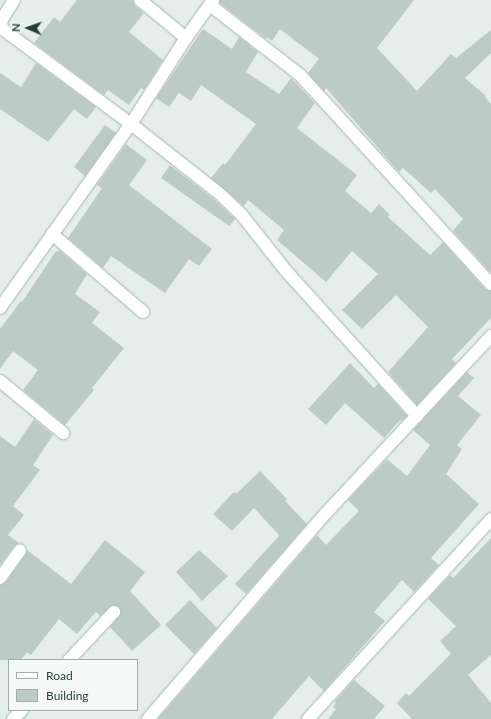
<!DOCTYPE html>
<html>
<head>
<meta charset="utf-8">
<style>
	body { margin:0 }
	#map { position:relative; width:491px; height:719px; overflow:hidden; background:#e5eeeb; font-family:Lato,sans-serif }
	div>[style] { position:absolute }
	.building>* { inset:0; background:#bdcbc7 }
	.roads { filter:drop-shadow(0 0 1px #a7b6b3) drop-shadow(0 0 1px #a7b6b3) }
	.minor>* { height:12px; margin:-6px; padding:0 6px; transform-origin:6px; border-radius:6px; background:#fff }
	span { translate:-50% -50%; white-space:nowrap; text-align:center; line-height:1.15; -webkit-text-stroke:3px #f5faf8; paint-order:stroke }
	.legend { position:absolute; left:8px; top:659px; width:130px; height:52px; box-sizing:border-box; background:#f5faf8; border:1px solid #a1afac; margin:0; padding:5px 7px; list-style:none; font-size:12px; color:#243f3b }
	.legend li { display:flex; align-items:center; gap:8px; height:20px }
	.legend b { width:20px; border:1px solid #a1afac }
	.north { position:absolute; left:8px; top:8px; width:40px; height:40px; -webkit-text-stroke:3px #f5faf8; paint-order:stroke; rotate:272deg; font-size:11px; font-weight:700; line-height:16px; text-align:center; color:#243f3b }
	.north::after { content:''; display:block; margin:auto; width:14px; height:18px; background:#243f3b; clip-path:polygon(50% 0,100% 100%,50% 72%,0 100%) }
</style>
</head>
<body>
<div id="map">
	<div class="building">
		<div style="clip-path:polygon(77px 0,133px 0,135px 6px,144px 13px,129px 32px,163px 60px,144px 90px,141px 88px,129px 105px,108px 90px,104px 95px,34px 43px,54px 17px,60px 22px)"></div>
		<div style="clip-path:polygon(220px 0,414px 0,377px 48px,417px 91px,451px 54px,456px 58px,491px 30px,491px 53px,465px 78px,486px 96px,485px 97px,491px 104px,491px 273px,453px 231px,463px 219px,435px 189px,431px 193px,403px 168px,399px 172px,326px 88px,324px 91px,308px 73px,319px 59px,280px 29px,272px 41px,267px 37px,266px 39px,220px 3px)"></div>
		<div style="clip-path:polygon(203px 29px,232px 49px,239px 37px,258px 52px,246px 72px,279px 94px,291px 78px,315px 103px,297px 128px,357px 175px,345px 191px,371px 213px,379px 204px,390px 215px,388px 217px,430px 255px,443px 242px,485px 289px,491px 291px,491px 318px,452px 359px,456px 363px,417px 405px,388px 372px,428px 327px,396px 295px,362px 329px,342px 310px,378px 274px,352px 251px,326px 282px,277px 240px,284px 230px,248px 200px,244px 206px,211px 178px,223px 163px,225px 165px,256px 124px,201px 85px,191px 101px,179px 93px,169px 107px,156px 98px)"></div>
		<div style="clip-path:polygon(36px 63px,96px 107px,87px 119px,74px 109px,48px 142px,0 109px,0 73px,21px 87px)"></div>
		<div style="clip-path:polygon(105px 125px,116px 133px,85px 176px,74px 167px)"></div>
		<div style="clip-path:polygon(126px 144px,147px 160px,129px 185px,212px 249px,199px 266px,189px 259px,165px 293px,111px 256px,103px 268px,68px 238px,102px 188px,97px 185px)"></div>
		<div style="clip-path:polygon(170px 165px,215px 200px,235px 219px,229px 226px,161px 178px)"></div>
		<div style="clip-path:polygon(59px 250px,87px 274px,75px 294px,100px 312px,92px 323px,124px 348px,92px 388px,94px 390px,65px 425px,23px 390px,38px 370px,13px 351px,0 369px,0 329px,21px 301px,22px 302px,56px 251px,58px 252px)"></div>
		<div style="clip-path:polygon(350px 363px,374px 388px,378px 384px,407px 416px,402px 421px,400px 420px,384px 438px,345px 403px,326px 425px,308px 409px)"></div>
		<div style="clip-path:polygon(467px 372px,474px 378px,458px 396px,481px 415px,457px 445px,462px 449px,446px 474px,479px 504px,431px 558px,439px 565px,414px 592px,402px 580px,374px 612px,385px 621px,324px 691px,309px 676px,272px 719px,158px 719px,317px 535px,326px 545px,359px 511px,348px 500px,387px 459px,407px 476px,430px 445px,413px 430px)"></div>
		<div style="clip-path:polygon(34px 419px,53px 435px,33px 465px,40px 470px,13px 506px,24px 515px,8px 535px,19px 543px,14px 546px,0 565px,0 436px,15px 447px)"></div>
		<div style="clip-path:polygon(260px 471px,287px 499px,285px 501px,307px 524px,246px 594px,235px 584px,279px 536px,278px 534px,254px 508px,232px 531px,213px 514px,234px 492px,236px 494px)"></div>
		<div style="clip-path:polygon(491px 538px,491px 655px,468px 675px,491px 703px,491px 719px,412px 719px,397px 703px,406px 693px,409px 696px,451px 654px,440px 641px,456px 626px,428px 599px,450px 575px,453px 578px)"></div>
		<div style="clip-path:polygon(105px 540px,145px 572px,130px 591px,161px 625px,132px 651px,110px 627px,121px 613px,119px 607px,112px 605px,100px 616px,96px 612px,77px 634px,59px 619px,31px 655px,27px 652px,21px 660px,0 660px,0 585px,6px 582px,26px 554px,27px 550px,71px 584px)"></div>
		<div style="clip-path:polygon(199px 550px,228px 576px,202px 601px,176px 572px)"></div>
		<div style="clip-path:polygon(190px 600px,217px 628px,194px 654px,165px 625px)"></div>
		<div style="clip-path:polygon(354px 680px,385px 706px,374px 719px,328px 719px,336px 709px,333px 707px,336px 703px,335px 701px)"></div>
	</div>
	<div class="roads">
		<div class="minor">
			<div style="left:14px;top:0;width:22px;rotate:122deg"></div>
			<div style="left:2px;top:19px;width:7px;rotate:98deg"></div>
			<div style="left:1px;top:26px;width:5px;rotate:53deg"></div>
			<div style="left:4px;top:30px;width:158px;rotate:36.5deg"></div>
			<div style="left:131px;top:124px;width:113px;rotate:38.2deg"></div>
			<div style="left:220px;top:194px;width:29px;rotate:44deg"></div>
			<div style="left:241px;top:214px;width:74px;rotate:51.6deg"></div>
			<div style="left:287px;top:272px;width:194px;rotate:47.9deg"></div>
			<div style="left:140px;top:0;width:60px;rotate:39.6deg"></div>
			<div style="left:210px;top:5px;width:114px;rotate:37.9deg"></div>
			<div style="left:300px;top:75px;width:283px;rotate:47.6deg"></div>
			<div style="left:52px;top:234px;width:120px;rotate:40.6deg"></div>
			<div style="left:0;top:308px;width:226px;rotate:-54.6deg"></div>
			<div style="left:131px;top:124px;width:102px;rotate:-57.4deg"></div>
			<div style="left:186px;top:38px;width:47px;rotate:-54.6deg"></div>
			<div style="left:0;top:381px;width:82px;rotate:39.5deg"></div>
			<div style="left:0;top:578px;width:34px;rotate:-54deg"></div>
			<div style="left:69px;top:660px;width:66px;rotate:-46.8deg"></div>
			<div style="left:13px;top:719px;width:13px;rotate:-45deg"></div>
			<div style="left:148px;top:719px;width:272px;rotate:-49.2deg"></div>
			<div style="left:326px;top:513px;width:242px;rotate:-47deg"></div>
			<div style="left:308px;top:719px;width:271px;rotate:-47.5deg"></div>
		</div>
	</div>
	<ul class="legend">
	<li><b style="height:5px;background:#fff"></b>Road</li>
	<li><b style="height:11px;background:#bdcbc7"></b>Building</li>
	</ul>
	<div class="north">N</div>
</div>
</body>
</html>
